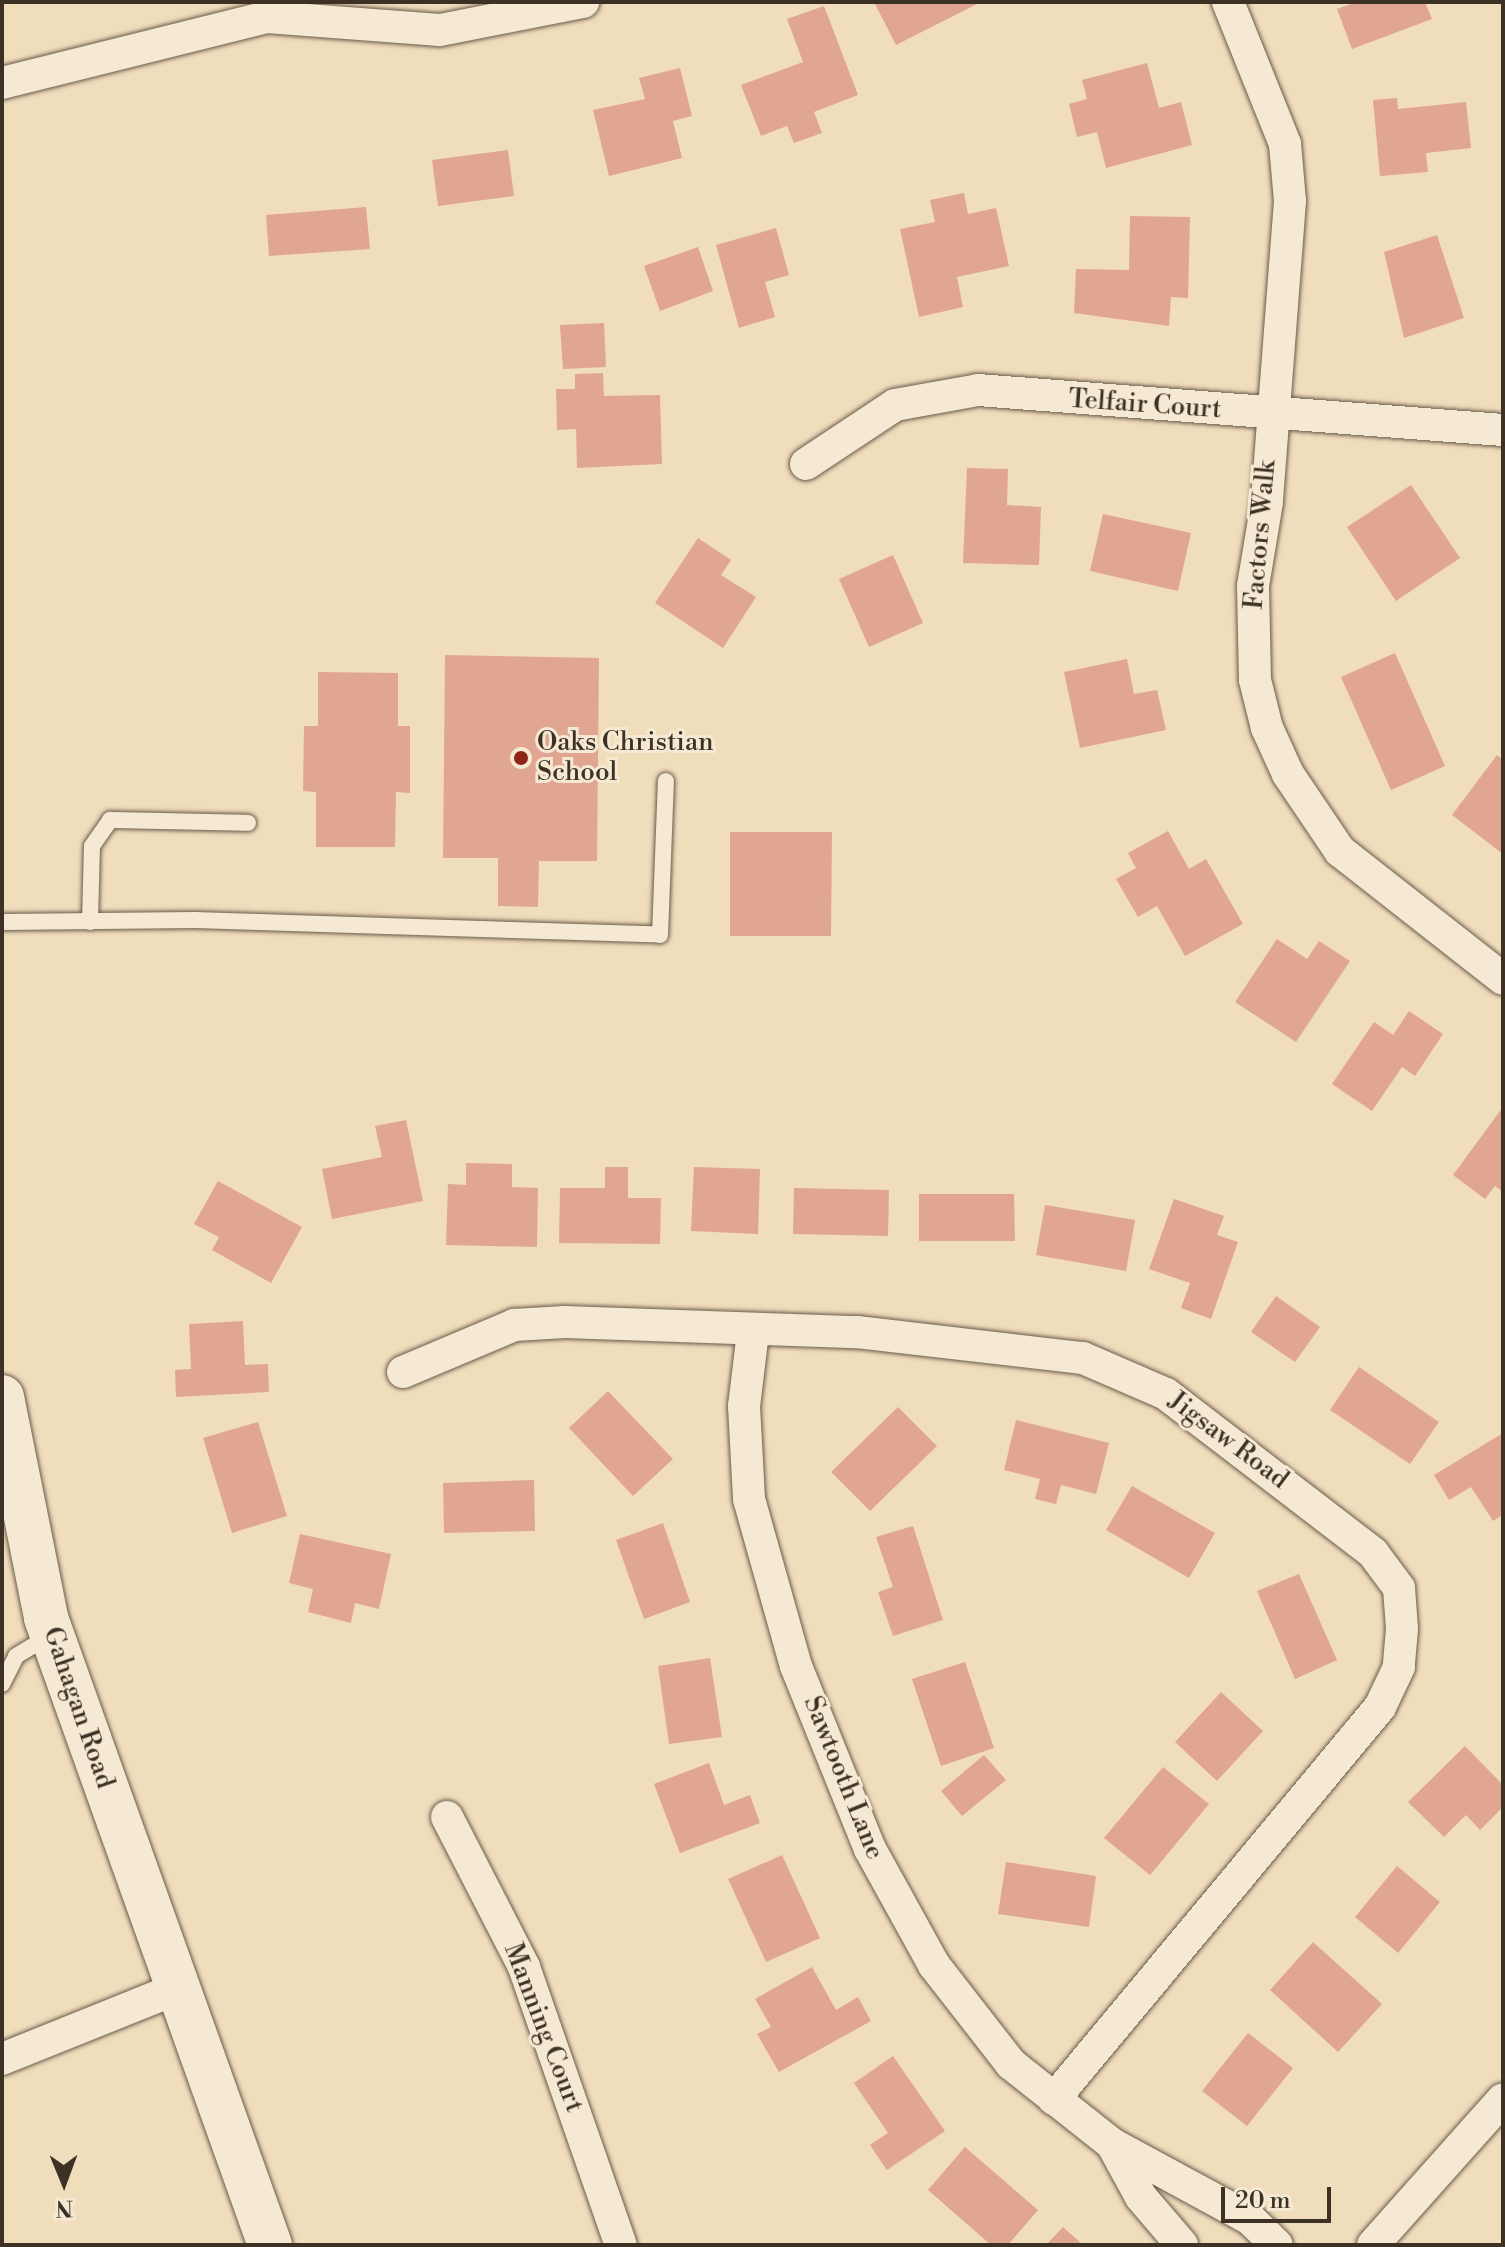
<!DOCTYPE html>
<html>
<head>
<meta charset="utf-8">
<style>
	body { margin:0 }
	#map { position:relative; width:1505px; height:2247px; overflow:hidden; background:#f0ddbc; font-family:"Libre Bodoni",serif }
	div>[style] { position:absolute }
	.building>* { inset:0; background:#e1a691 }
	.roads { filter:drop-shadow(0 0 2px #6a5b4a) drop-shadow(0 0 2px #6a5b4a) }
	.lane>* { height:16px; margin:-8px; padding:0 8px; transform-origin:8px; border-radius:8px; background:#f5e9d3 }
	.street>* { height:32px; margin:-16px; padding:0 16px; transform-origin:16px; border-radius:16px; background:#f5e9d3 }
	.secondary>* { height:44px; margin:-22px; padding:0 22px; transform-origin:22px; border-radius:22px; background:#f5e9d3 }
	.dots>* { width:22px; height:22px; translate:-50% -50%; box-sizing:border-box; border:4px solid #f5e9d3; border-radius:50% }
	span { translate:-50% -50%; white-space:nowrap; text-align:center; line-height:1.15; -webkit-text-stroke:6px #f5e9d3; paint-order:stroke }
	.street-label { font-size:26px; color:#3d3024 }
	.poi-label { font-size:26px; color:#3d3024 }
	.left { translate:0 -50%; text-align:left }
	.frame { position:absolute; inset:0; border:4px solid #3d3024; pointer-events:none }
	.north { position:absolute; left:24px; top:2143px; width:80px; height:80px; -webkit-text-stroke:6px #f5e9d3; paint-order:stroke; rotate:179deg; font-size:22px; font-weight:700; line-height:32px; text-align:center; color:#3d3024 }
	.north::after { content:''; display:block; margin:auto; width:28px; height:36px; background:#3d3024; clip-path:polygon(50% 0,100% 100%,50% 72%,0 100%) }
	.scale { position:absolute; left:1221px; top:2187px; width:110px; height:36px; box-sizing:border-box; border:4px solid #3d3024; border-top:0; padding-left:10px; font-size:24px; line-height:28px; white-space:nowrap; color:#3d3024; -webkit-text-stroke:6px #f5e9d3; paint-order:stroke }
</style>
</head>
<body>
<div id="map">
	<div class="building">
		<div style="clip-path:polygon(874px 2px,981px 2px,896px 45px)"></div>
		<div style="clip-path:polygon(1357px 2px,1425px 2px,1432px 19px,1352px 49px,1337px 9px)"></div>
		<div style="clip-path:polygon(824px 6px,858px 95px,814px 112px,822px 133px,794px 143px,787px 126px,761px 136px,741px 85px,803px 62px,787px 19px)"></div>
		<div style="clip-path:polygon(1147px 63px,1159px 108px,1181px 102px,1192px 145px,1106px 168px,1097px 132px,1077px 137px,1069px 104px,1087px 99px,1082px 80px)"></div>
		<div style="clip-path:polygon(680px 68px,692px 116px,673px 121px,682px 158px,609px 176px,593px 110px,645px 99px,639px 78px)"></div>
		<div style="clip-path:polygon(1397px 98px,1398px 109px,1466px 102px,1471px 148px,1426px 153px,1428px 172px,1380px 176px,1373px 100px)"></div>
		<div style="clip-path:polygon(508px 150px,514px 196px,438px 206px,432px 160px)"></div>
		<div style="clip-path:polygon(964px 193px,968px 214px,996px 208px,1009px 266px,957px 277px,963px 307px,919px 317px,900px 229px,935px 222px,930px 200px)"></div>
		<div style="clip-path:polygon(366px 207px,370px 249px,269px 256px,266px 215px)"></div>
		<div style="clip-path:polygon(1130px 216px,1190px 217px,1188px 298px,1171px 297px,1169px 326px,1074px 313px,1076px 269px,1129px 270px)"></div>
		<div style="clip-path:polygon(776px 228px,789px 275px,765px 282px,775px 317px,739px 328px,716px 245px)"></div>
		<div style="clip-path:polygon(1437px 235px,1464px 318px,1404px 338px,1384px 252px)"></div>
		<div style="clip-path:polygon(698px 247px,713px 291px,660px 311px,644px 266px)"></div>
		<div style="clip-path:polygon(604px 323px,606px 367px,563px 369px,560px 325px)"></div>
		<div style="clip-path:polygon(603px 373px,604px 396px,660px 395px,662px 464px,577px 468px,576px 429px,557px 430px,556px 389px,575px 389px,575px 374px)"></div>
		<div style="clip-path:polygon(967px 468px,1008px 469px,1007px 505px,1041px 507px,1039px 565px,963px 563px)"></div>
		<div style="clip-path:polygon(1411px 485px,1460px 558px,1396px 601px,1347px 527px)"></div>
		<div style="clip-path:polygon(1103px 514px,1191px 533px,1178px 591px,1090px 571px)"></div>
		<div style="clip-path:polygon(698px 538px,731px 560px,721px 575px,756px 597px,723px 648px,655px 603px)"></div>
		<div style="clip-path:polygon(893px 555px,923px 623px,869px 647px,839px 579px)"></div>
		<div style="clip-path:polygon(1395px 653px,1445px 766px,1391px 790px,1341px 677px)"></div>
		<div style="clip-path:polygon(445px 655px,599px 658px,597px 861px,539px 861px,538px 907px,498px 906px,498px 858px,443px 858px)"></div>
		<div style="clip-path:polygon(1127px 659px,1134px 694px,1157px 690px,1166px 730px,1080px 748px,1064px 672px)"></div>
		<div style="clip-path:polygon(318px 672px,398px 673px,398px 726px,410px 726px,410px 793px,396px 792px,395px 847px,316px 847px,316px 792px,303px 791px,304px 726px,318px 726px)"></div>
		<div style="clip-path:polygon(1497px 755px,1503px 760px,1503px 854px,1452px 815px)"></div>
		<div style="clip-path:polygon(1168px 831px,1189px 869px,1206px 859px,1243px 924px,1185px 956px,1157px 906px,1138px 917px,1116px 879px,1136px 868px,1128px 853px)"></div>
		<div style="clip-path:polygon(730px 832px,832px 832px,831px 936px,730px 936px)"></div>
		<div style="clip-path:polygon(1277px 939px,1307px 959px,1319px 941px,1350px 961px,1296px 1042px,1235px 1002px)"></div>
		<div style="clip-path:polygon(1409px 1011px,1443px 1034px,1415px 1076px,1402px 1067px,1372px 1111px,1332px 1084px,1374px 1022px,1393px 1035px)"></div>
		<div style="clip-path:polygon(1503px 1107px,1503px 1192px,1495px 1186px,1485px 1199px,1453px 1175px)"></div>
		<div style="clip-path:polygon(406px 1120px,423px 1201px,332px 1219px,322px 1169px,382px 1157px,375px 1126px)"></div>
		<div style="clip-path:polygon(466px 1163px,512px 1164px,512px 1187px,538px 1188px,537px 1247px,446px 1245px,448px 1184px,466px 1185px)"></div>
		<div style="clip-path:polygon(605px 1167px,628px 1167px,628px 1198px,661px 1198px,660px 1244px,559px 1243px,560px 1188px,605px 1188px)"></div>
		<div style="clip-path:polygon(694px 1167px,760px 1169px,758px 1234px,691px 1231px)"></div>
		<div style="clip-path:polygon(218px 1181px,302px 1227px,271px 1283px,212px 1250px,219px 1237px,194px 1224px)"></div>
		<div style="clip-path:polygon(794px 1188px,889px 1190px,888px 1236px,793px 1234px)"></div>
		<div style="clip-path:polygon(919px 1194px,1014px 1194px,1015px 1241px,919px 1241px)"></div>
		<div style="clip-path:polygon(1174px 1199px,1224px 1216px,1217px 1235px,1238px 1242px,1211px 1319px,1181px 1308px,1190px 1283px,1149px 1269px)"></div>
		<div style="clip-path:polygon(1045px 1205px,1135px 1220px,1126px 1271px,1036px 1255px)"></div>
		<div style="clip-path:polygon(1276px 1296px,1320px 1327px,1295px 1362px,1251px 1332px)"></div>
		<div style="clip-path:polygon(243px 1321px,245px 1365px,268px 1364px,269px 1392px,176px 1397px,175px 1370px,191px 1369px,189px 1324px)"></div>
		<div style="clip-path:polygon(1359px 1367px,1439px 1422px,1410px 1464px,1330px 1410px)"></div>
		<div style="clip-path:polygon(608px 1391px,673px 1459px,633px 1496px,569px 1428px)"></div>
		<div style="clip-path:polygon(898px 1407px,937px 1446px,870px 1511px,831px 1472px)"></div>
		<div style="clip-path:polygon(1016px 1420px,1109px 1443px,1096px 1494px,1061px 1485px,1056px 1504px,1035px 1499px,1040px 1479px,1004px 1470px)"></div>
		<div style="clip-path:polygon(258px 1422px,287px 1516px,232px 1533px,203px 1438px)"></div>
		<div style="clip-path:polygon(1503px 1433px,1503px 1515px,1493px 1521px,1471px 1487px,1449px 1500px,1434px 1475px)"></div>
		<div style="clip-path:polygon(534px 1480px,535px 1531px,444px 1533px,443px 1483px)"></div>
		<div style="clip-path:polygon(1132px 1486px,1215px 1533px,1189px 1578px,1106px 1530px)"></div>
		<div style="clip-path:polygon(663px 1523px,690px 1602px,644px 1619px,616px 1540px)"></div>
		<div style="clip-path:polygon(913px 1526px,943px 1620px,893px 1636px,878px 1592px,893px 1587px,876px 1537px)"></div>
		<div style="clip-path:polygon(300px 1534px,391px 1554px,379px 1609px,355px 1603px,351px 1623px,308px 1612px,313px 1589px,289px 1583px)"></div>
		<div style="clip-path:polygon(1299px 1574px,1337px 1660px,1295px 1679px,1257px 1591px)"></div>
		<div style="clip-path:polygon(710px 1658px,722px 1737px,669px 1744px,658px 1666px)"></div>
		<div style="clip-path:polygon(965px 1662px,994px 1748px,941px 1766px,912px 1679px)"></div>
		<div style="clip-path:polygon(1221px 1692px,1263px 1731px,1217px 1781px,1175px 1742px)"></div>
		<div style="clip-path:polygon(1465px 1746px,1503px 1785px,1503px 1807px,1480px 1830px,1466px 1815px,1444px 1837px,1408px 1802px)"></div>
		<div style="clip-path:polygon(984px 1755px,1006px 1780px,962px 1816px,941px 1791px)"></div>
		<div style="clip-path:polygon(709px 1763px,724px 1805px,750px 1795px,760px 1823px,680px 1853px,654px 1784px)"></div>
		<div style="clip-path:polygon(1163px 1767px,1209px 1804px,1150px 1875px,1104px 1838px)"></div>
		<div style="clip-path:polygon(782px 1855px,820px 1938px,766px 1962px,728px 1879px)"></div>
		<div style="clip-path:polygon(1006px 1862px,1096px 1876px,1089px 1927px,998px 1914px)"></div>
		<div style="clip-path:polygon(1397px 1866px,1440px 1902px,1398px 1953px,1355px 1917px)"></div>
		<div style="clip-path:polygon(1313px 1942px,1382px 2004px,1338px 2052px,1270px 1990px)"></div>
		<div style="clip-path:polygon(812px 1967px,836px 2010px,858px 1997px,871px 2021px,779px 2072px,757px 2034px,771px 2027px,755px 1999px)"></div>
		<div style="clip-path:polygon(1248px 2033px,1293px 2068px,1247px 2126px,1202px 2091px)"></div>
		<div style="clip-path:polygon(893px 2056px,945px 2131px,887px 2170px,870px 2145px,888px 2133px,854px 2083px)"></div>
		<div style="clip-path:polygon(965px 2147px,1038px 2210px,1008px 2245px,991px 2245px,928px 2190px)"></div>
		<div style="clip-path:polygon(1063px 2227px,1083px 2245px,1046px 2245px)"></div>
	</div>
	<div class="roads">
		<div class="lane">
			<div style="left:2px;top:922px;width:193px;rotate:-0.6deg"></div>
			<div style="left:195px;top:920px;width:465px;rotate:1.8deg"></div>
			<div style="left:660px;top:935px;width:154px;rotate:-87.8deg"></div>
			<div style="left:90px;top:922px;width:76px;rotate:-88.5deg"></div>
			<div style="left:92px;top:846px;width:32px;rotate:-55deg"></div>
			<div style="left:110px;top:820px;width:138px;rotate:1.2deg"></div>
			<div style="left:2px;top:1684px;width:31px;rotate:-63deg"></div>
			<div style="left:16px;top:1656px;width:41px;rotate:-31deg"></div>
		</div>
		<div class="street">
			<div style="left:1228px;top:2px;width:153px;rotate:68.1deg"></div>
			<div style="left:1285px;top:144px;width:57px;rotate:85deg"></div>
			<div style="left:1290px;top:201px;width:302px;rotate:94.4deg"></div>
			<div style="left:1267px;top:502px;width:85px;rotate:99.5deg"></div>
			<div style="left:1253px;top:586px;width:94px;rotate:88.8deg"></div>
			<div style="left:1255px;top:680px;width:49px;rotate:76deg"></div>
			<div style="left:1267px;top:728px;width:51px;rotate:65.5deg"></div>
			<div style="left:1288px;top:774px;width:93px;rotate:56deg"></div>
			<div style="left:1340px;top:851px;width:207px;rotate:38.1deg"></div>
			<div style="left:2px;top:83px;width:273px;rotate:-14deg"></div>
			<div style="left:267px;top:17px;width:173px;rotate:4.3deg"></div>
			<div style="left:440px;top:30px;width:146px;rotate:-11.1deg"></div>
			<div style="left:806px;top:464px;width:107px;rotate:-33.5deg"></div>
			<div style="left:895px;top:405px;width:84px;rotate:-10.2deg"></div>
			<div style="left:978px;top:390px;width:527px;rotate:4.36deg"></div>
			<div style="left:753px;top:1332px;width:75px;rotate:96.9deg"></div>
			<div style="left:744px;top:1406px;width:93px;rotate:86.9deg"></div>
			<div style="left:749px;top:1499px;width:173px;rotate:74.3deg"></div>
			<div style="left:796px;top:1666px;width:197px;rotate:68deg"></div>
			<div style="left:870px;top:1849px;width:132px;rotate:61.1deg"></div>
			<div style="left:934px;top:1965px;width:125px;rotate:52.1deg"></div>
			<div style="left:1011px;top:2064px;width:129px;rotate:38.4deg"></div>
			<div style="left:403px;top:1372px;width:121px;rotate:-22.9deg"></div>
			<div style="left:514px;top:1325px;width:51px;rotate:-3.4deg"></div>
			<div style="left:565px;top:1322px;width:292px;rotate:2deg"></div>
			<div style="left:857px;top:1332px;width:227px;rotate:6.6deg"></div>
			<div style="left:1083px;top:1358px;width:90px;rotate:23.4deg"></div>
			<div style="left:1166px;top:1394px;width:261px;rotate:37.5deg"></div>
			<div style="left:1373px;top:1553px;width:44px;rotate:53.4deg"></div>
			<div style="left:1399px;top:1588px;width:41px;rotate:85.8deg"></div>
			<div style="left:1402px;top:1629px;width:38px;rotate:95deg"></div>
			<div style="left:1399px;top:1667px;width:44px;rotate:115.4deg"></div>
			<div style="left:1380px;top:1707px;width:510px;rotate:129.75deg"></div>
			<div style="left:447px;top:1817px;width:169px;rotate:62.8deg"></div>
			<div style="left:524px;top:1967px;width:294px;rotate:70.8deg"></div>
			<div style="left:2px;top:2059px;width:188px;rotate:-21.9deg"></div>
			<div style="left:1182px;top:2245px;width:63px;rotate:-130.5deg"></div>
			<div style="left:1141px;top:2197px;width:60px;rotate:-118.7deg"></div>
			<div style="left:1112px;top:2144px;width:157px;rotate:28.5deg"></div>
			<div style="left:1250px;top:2219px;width:37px;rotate:44deg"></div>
			<div style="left:1373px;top:2245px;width:195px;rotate:-48.3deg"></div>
		</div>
		<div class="secondary">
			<div style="left:2px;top:1397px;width:225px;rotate:78.7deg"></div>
			<div style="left:46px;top:1618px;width:666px;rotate:70.34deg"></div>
		</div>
	</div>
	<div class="dots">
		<div style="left:521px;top:758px;background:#8f2418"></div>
	</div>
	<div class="street-label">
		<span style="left:1145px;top:405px;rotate:4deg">Telfair Court</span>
		<span style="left:1261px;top:535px;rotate:-85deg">Factors Walk</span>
		<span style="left:1228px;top:1441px;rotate:37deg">Jigsaw Road</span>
		<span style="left:78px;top:1708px;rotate:71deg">Gahagan Road</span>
		<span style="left:843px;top:1778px;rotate:68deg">Sawtooth Lane</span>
		<span style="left:543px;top:2028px;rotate:69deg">Manning Court</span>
	</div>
	<div class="poi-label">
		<span class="left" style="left:537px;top:758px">Oaks Christian<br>School</span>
	</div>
	<div class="frame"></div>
	<div class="north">N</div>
	<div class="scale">20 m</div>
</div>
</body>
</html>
